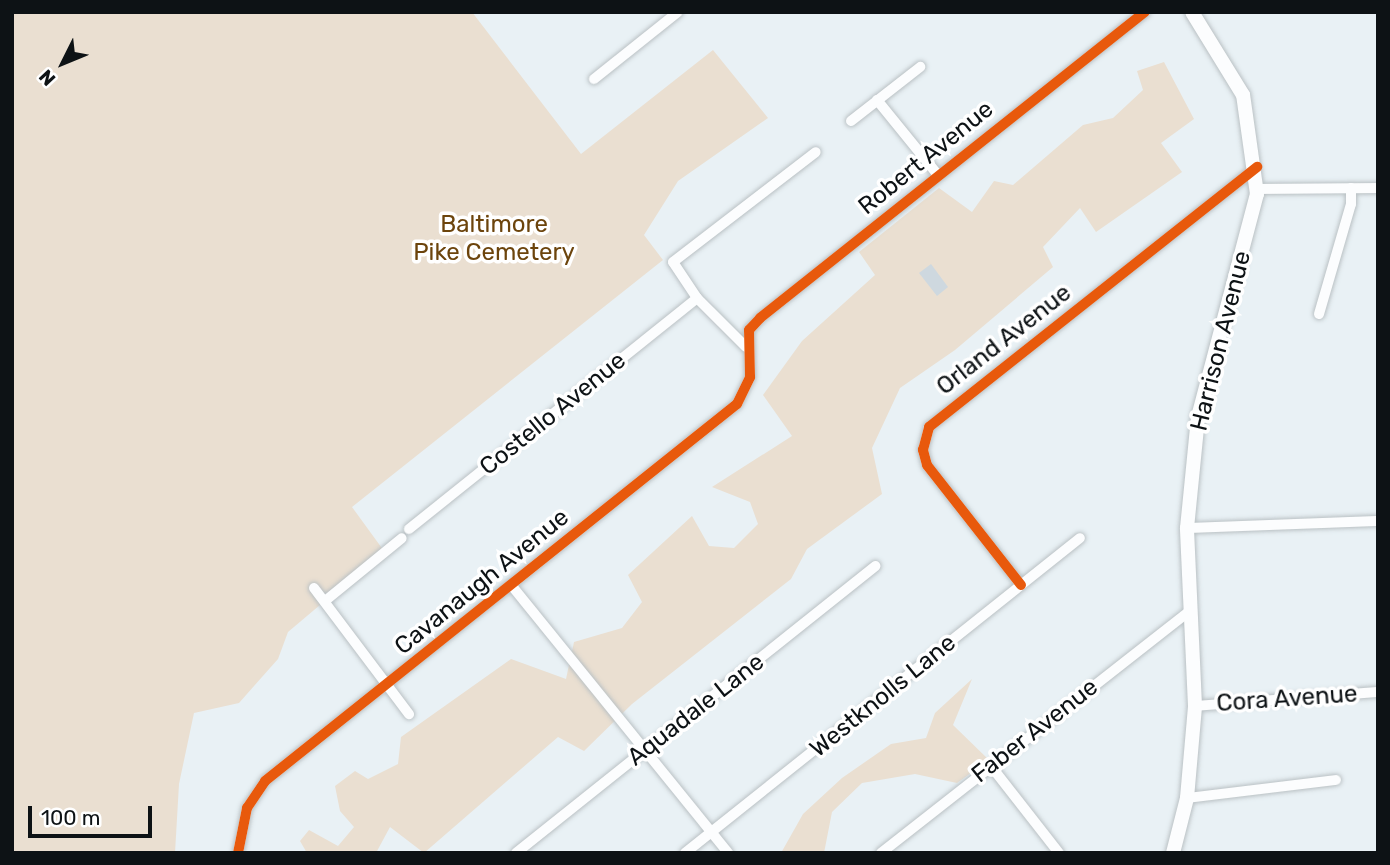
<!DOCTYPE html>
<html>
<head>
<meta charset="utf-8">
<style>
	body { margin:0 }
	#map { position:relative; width:1390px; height:865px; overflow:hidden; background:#e9f1f5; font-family:Rubik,sans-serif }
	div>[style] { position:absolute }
	.green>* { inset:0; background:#eadfd1 }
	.building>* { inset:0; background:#ced8df }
	.roads { filter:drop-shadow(0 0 2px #bac1c4) drop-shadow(0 0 2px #bac1c4) }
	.minor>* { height:10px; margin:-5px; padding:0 5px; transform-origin:5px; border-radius:5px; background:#fcfdfe }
	.secondary>* { height:14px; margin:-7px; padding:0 7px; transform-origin:7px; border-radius:7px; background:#fcfdfe }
	.cycleway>* { height:10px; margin:-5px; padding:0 5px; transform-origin:5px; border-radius:5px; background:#e8590c }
	span { translate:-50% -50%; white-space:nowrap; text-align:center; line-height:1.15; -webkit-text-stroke:7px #fff; paint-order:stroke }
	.street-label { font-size:24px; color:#0d1215 }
	.park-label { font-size:24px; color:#6c440c }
	.frame { position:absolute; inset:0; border:14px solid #0d1215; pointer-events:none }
	.north { position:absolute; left:28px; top:28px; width:70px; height:70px; -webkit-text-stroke:5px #fff; paint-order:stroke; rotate:227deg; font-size:19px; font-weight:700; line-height:28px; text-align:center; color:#0d1215 }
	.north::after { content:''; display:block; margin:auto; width:24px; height:32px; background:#0d1215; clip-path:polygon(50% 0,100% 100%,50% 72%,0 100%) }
	.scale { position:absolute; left:28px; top:806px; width:124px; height:32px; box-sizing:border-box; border:4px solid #0d1215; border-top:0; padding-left:9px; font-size:21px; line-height:24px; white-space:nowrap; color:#0d1215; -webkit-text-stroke:5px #fff; paint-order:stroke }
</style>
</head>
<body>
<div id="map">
	<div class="green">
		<div style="clip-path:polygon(12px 12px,472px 12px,581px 154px,713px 50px,768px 118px,678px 181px,644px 235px,663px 260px,352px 507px,384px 551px,288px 632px,278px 659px,239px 703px,194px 713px,179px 784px,175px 853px,12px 853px)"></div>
		<div style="clip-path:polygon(1164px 62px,1194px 119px,1161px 143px,1182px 172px,1096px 232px,1080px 208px,1043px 247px,1053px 267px,955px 350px,900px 388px,872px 448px,882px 494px,807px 549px,791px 579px,632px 704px,584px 751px,558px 737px,424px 853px,390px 827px,376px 853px,307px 853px,300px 841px,309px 830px,338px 846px,354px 827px,340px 811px,335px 786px,355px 771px,368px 779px,398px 764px,401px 737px,511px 659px,566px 679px,574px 642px,622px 628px,642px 602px,628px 575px,692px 516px,709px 546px,734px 548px,758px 524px,750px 502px,712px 487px,792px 436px,763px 395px,802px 341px,875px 275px,859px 252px,939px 188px,972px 212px,994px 181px,1013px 185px,1083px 125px,1113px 118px,1143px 90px,1137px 71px)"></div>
		<div style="clip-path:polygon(972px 679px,953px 725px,989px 760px,957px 783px,915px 774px,862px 783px,832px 812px,824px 853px,781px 853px,803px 814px,842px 778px,891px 744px,926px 738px,935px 713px)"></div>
	</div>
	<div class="building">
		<div style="clip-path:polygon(931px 264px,948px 287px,937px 296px,919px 273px)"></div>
	</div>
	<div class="roads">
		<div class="minor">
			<div style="left:594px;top:79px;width:107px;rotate:-38.6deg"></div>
			<div style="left:877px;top:100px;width:97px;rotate:50.9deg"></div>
			<div style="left:851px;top:121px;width:88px;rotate:-38deg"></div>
			<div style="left:1257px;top:189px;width:121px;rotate:-0.5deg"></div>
			<div style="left:1319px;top:314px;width:115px;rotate:-73.8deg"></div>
			<div style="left:1351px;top:204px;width:16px;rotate:-90deg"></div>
			<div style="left:746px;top:347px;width:69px;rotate:-135deg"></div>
			<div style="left:697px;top:298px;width:43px;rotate:-123.7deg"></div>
			<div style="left:673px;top:262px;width:180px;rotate:-37.6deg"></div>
			<div style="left:1187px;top:528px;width:191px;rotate:-2.1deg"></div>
			<div style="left:409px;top:529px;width:369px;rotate:-38.7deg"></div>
			<div style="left:1021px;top:585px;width:152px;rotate:-128.1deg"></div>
			<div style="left:927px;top:465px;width:16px;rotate:-105deg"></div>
			<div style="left:923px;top:450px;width:24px;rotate:-75deg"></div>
			<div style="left:929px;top:427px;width:417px;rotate:-38.4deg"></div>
			<div style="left:512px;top:586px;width:343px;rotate:51deg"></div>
			<div style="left:314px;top:588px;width:158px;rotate:53deg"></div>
			<div style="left:325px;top:601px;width:99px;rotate:-39.3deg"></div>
			<div style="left:1195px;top:706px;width:184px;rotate:-4.4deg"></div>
			<div style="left:991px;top:766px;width:110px;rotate:52deg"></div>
			<div style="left:1187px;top:798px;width:150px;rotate:-6.9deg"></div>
			<div style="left:238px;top:853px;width:46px;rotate:-78.7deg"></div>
			<div style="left:247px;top:808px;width:32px;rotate:-56deg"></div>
			<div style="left:265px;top:781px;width:604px;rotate:-38.62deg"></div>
			<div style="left:737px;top:404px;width:30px;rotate:-64deg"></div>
			<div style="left:750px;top:377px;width:47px;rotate:-91.2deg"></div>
			<div style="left:749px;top:330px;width:16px;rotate:-47deg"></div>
			<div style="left:760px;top:318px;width:492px;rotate:-38.5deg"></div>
			<div style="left:516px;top:853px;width:460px;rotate:-38.6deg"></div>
			<div style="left:685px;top:853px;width:505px;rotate:-38.57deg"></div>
			<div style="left:881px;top:853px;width:392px;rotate:-38.1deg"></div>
		</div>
		<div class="secondary">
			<div style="left:1173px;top:853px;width:57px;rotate:-75.7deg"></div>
			<div style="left:1187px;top:798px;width:92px;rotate:-85deg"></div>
			<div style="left:1195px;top:706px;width:178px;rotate:-92.6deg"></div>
			<div style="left:1187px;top:528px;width:112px;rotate:-84.3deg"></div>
			<div style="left:1198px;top:417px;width:231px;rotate:-75.2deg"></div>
			<div style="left:1257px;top:194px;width:100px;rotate:-98deg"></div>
			<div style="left:1243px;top:95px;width:97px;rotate:-121.6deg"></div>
		</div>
	</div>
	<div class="cycleway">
		<div style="left:1021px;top:585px;width:152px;rotate:-128.1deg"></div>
		<div style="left:927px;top:465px;width:16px;rotate:-105deg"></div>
		<div style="left:923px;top:450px;width:24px;rotate:-75deg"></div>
		<div style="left:929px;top:427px;width:419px;rotate:-38.4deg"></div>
		<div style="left:238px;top:853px;width:46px;rotate:-78.7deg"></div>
		<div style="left:247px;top:808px;width:32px;rotate:-56deg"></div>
		<div style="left:265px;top:781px;width:604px;rotate:-38.62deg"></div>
		<div style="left:737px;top:404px;width:30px;rotate:-64deg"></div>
		<div style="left:750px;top:377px;width:47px;rotate:-91.2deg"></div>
		<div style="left:749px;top:330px;width:16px;rotate:-47deg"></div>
		<div style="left:760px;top:318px;width:492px;rotate:-38.5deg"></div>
	</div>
	<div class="street-label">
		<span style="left:926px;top:158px;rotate:-39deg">Robert Avenue</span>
		<span style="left:1004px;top:340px;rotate:-38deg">Orland Avenue</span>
		<span style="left:1221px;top:341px;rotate:-76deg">Harrison Avenue</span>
		<span style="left:553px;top:414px;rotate:-39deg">Costello Avenue</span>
		<span style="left:482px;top:582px;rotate:-39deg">Cavanaugh Avenue</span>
		<span style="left:883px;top:696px;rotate:-39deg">Westknolls Lane</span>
		<span style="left:1287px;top:699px;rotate:-4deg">Cora Avenue</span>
		<span style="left:696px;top:710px;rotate:-38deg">Aquadale Lane</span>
		<span style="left:1035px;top:731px;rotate:-38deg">Faber Avenue</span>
	</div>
	<div class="park-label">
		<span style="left:494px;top:239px">Baltimore<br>Pike Cemetery</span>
	</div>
	<div class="frame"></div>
	<div class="north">N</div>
	<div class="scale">100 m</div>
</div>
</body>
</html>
